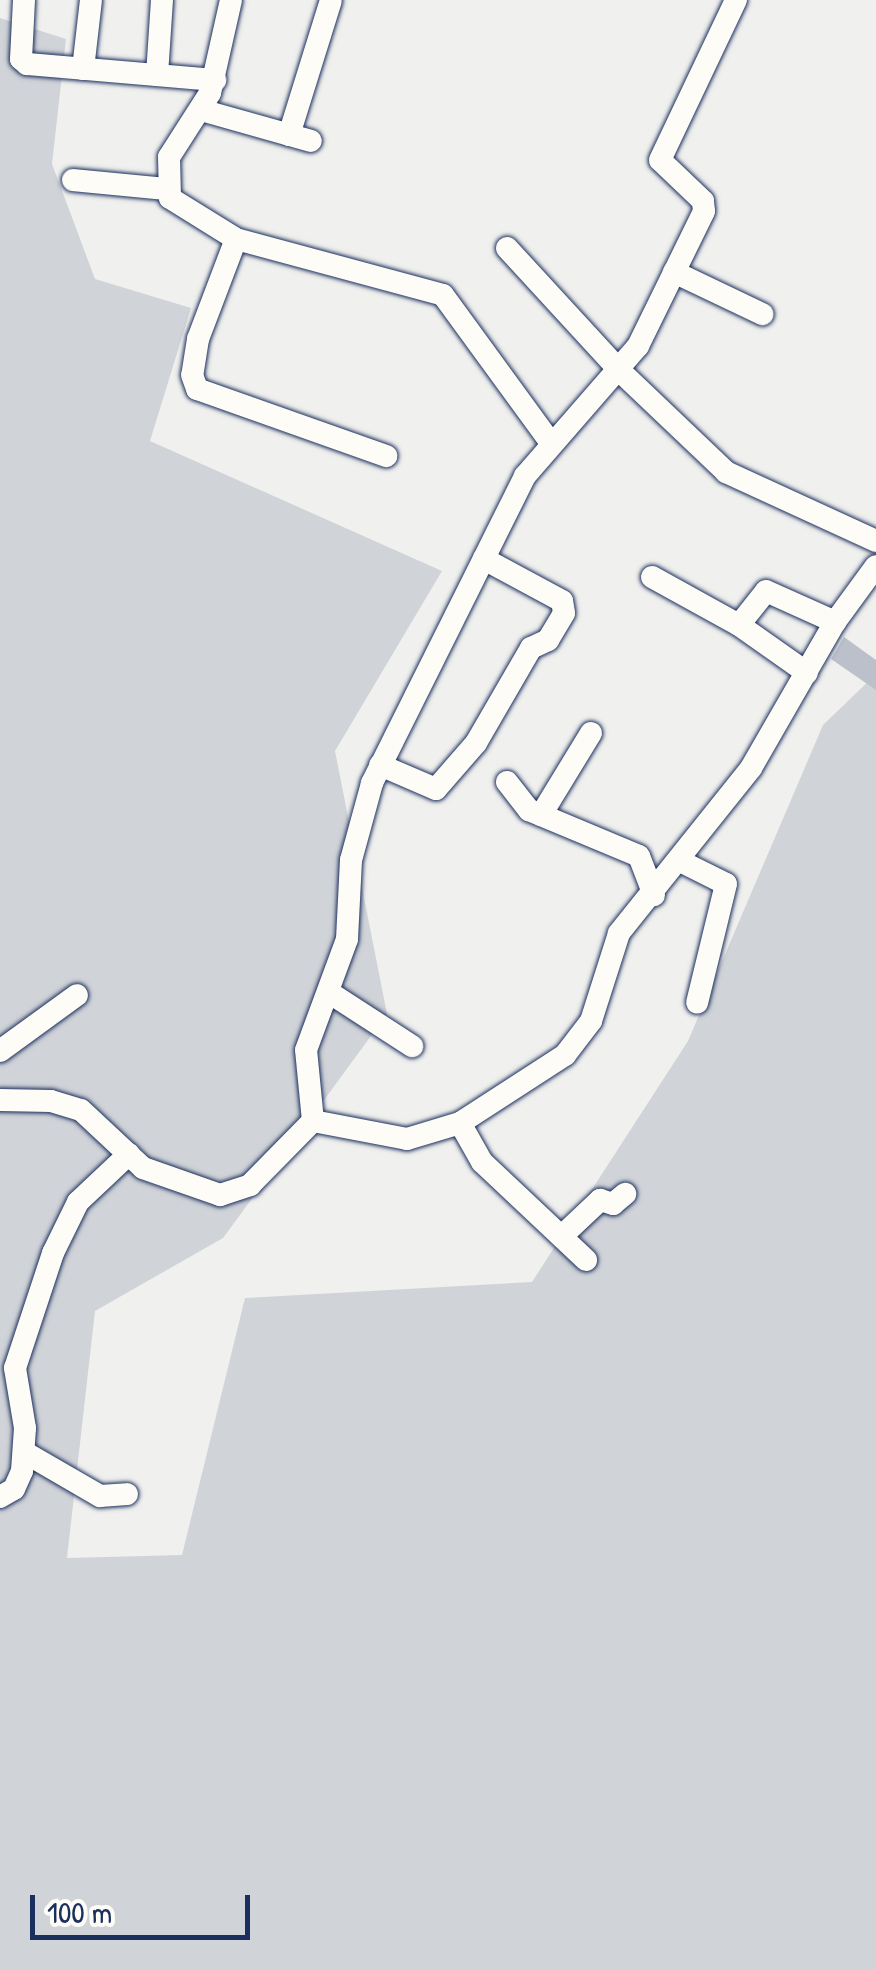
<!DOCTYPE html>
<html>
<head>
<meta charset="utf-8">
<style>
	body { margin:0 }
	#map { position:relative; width:876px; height:1970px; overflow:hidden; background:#f0f0ee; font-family:"Patrick Hand",sans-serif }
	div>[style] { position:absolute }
	.green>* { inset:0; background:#d0d3d8 }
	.building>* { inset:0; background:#bbc0ca }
	.roads { filter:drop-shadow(0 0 2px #1b2f5e) drop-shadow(0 0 2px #1b2f5e) }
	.minor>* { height:22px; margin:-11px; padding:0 11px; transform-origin:11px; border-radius:11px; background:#fdfcf7 }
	span { translate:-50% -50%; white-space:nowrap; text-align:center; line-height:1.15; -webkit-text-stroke:8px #fdfcf7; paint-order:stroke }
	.scale { position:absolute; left:30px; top:1895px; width:220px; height:45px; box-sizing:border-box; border:5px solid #1b2f5e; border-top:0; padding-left:12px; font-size:30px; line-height:35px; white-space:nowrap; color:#1b2f5e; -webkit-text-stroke:8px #fdfcf7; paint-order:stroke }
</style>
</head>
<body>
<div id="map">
	<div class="green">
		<div style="clip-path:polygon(0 18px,66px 39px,52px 164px,95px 279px,191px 308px,150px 441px,442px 571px,335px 751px,387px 1014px,223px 1238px,95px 1311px,67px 1558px,182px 1555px,245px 1298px,532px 1282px,688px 1041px,823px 725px,876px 674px,876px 1970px,0 1970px)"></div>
	</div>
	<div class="building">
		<div style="clip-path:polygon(844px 637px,876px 660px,876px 690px,831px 659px)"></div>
	</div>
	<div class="roads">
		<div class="minor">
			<div style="left:24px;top:0;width:59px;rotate:92.9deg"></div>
			<div style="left:21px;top:59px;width:8px;rotate:40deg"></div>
			<div style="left:27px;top:64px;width:189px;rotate:4.9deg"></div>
			<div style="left:231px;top:0;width:95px;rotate:102.7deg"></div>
			<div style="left:210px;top:93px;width:76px;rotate:122.6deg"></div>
			<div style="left:169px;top:157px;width:41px;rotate:88.6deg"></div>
			<div style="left:170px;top:198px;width:78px;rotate:31.8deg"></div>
			<div style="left:236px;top:239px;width:214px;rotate:15.1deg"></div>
			<div style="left:443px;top:295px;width:183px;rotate:53.9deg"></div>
			<div style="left:83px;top:69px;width:69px;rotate:-83.4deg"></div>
			<div style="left:157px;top:75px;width:75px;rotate:-86.2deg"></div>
			<div style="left:201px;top:110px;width:114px;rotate:15.7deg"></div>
			<div style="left:289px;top:135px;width:141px;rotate:-72.7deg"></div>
			<div style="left:73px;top:180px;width:93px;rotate:5.5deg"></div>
			<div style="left:236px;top:239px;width:107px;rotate:110.8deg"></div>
			<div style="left:198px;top:339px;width:36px;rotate:99deg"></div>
			<div style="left:192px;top:375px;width:15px;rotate:70deg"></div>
			<div style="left:197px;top:389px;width:201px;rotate:19.5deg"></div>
			<div style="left:507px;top:248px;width:166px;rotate:47.4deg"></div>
			<div style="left:619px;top:370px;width:148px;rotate:43.6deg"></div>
			<div style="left:726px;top:472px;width:165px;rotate:24.7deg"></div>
			<div style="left:674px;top:272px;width:98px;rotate:25.5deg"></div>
			<div style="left:652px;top:577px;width:99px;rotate:28.9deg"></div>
			<div style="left:739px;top:625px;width:83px;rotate:35.2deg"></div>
			<div style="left:739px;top:625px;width:43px;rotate:-51.5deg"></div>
			<div style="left:766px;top:591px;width:76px;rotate:24.2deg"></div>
			<div style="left:380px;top:765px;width:61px;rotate:23.2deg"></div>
			<div style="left:436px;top:789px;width:61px;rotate:-49deg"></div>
			<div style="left:476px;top:743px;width:110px;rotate:-59.9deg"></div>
			<div style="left:531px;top:648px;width:19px;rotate:-25deg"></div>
			<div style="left:548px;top:640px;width:31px;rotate:-59deg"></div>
			<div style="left:564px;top:613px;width:12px;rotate:-99deg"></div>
			<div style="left:562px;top:601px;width:89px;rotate:-151.7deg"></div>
			<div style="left:507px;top:782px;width:36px;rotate:52deg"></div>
			<div style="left:529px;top:810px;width:119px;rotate:22.7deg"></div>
			<div style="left:639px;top:856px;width:42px;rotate:69deg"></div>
			<div style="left:541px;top:815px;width:96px;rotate:-58.6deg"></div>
			<div style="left:682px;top:862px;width:49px;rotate:26.6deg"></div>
			<div style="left:726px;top:884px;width:122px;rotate:103.7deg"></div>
			<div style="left:330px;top:993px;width:98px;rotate:32.9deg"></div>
			<div style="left:0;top:1051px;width:95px;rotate:-36deg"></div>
			<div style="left:0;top:1100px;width:51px;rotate:1.1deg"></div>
			<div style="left:51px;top:1101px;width:31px;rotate:17deg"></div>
			<div style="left:81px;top:1110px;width:85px;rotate:43.1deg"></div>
			<div style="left:143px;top:1168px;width:82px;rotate:19.3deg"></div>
			<div style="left:220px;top:1195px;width:32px;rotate:-18deg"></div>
			<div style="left:250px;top:1185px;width:90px;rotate:-45.5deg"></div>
			<div style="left:313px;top:1121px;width:71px;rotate:-95.6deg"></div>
			<div style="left:306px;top:1050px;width:118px;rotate:-69.7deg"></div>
			<div style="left:347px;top:939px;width:79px;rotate:-87.1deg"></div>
			<div style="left:351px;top:860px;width:80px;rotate:-74.7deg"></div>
			<div style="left:372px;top:783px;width:343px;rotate:-63.5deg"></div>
			<div style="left:525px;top:476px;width:172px;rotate:-49deg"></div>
			<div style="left:638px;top:346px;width:150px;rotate:-63.9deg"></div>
			<div style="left:704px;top:211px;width:10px;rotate:-96deg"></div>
			<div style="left:703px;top:201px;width:59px;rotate:-136.4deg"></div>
			<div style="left:660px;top:160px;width:177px;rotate:-64.6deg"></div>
			<div style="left:313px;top:1121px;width:96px;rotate:10.8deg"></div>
			<div style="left:407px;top:1139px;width:55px;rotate:-16.8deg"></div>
			<div style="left:460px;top:1123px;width:125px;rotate:-32.9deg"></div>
			<div style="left:565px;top:1055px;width:43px;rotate:-52.6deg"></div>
			<div style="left:591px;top:1021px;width:92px;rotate:-72.3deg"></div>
			<div style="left:619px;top:933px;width:211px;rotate:-51.3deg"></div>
			<div style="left:751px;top:768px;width:168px;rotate:-60.1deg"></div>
			<div style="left:835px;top:622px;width:69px;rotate:-53.8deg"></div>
			<div style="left:460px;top:1123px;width:45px;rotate:60.6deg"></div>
			<div style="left:482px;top:1162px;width:143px;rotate:43.3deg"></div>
			<div style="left:564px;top:1234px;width:50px;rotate:-43.4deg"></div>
			<div style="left:600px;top:1200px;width:14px;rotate:17deg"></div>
			<div style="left:613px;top:1204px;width:16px;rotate:-40deg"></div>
			<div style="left:24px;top:1452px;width:88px;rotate:30.1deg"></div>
			<div style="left:100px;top:1496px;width:27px;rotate:-4deg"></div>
			<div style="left:0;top:1497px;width:16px;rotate:-30deg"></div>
			<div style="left:14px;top:1489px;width:20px;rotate:-66deg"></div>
			<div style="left:22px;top:1471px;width:43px;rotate:-86deg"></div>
			<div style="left:25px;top:1428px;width:61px;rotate:-99.5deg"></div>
			<div style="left:15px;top:1368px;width:121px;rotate:-71.7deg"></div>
			<div style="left:53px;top:1253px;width:57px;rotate:-63.9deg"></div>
			<div style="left:78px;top:1202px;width:70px;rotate:-43.3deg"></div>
		</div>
	</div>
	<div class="scale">100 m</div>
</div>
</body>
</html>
